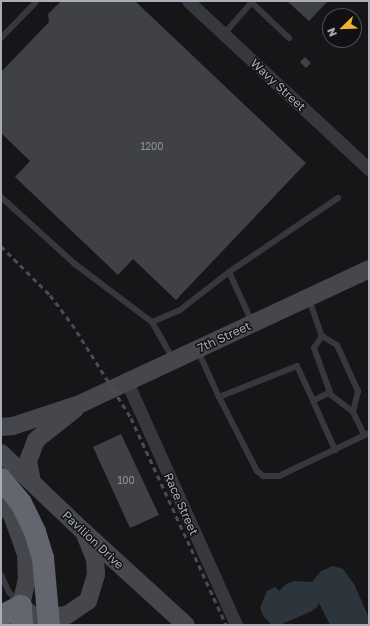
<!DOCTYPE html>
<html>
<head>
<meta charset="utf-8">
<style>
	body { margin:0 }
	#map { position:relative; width:370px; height:626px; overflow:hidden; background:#161618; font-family:"Golos Text",sans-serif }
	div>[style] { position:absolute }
	.water>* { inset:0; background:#2c353c }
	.building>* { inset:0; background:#404145 }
	.lane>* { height:6px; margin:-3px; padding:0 3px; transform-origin:3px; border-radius:3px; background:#37383d }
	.street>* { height:13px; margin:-6.5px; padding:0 6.5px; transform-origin:6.5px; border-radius:6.5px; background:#37383d }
	.secondary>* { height:18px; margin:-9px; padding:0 9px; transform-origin:9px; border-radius:9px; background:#45474d }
	.highway>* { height:22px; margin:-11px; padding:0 11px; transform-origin:11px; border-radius:11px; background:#63666e }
	.rail>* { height:3px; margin-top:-1.5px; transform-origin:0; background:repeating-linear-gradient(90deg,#4a4c52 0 5px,transparent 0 9px) }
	span { translate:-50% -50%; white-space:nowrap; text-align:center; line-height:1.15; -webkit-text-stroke:3px #111113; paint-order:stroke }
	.number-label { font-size:10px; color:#8e929b }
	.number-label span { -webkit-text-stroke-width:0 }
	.street-label { font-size:12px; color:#a8adb8 }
	.frame { position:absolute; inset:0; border:2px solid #a8adb8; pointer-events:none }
	.north { position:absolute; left:322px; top:8px; width:40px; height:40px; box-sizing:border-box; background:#111113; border:1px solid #4d4f55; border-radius:50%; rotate:247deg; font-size:11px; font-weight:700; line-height:16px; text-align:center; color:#a8adb8 }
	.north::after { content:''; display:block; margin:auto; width:14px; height:18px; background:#f2b134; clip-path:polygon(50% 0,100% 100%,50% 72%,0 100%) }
</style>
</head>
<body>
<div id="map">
	<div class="water">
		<div style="clip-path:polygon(333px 566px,343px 569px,354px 584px,369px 618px,369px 625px,330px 625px,319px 603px,317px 607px,312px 611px,282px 624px,271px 624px,264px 617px,260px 608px,267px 591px,275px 587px,279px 591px,286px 584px,294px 581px,312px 582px,321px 571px)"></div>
	</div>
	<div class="building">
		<div style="clip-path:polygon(61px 1px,135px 1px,306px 163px,176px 300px,133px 259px,118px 275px,15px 177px,30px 161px,1px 133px,1px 72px,49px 22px,48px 14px)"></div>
		<div style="clip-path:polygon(287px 1px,328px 1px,309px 21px)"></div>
		<div style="clip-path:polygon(305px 57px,311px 63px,306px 68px,300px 62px)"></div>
		<div style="clip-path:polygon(121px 434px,159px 515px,130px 528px,93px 447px)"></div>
	</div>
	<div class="lane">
		<div style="left:250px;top:1px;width:54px;rotate:43.5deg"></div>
		<div style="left:224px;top:34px;width:41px;rotate:-48.9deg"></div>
		<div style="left:1px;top:38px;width:49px;rotate:-45.8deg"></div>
		<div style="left:1px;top:197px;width:100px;rotate:42.2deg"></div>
		<div style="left:75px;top:264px;width:96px;rotate:37deg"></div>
		<div style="left:152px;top:322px;width:43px;rotate:60.4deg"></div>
		<div style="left:309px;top:299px;width:39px;rotate:71deg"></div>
		<div style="left:322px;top:336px;width:17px;rotate:31deg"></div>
		<div style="left:337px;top:345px;width:51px;rotate:65.5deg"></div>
		<div style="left:358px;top:391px;width:22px;rotate:103deg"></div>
		<div style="left:353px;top:412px;width:28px;rotate:-142deg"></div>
		<div style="left:331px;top:395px;width:50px;rotate:-109.9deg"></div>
		<div style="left:314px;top:348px;width:14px;rotate:-56deg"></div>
		<div style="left:152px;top:322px;width:30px;rotate:-23deg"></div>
		<div style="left:180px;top:310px;width:62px;rotate:-37.8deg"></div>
		<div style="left:252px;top:322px;width:55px;rotate:-114.7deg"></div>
		<div style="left:229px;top:272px;width:132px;rotate:-34.2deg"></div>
		<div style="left:198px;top:351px;width:51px;rotate:65.5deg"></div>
		<div style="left:219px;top:397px;width:84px;rotate:-21.7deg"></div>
		<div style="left:297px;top:366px;width:38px;rotate:65deg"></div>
		<div style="left:313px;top:401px;width:19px;rotate:-28deg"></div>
		<div style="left:219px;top:397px;width:83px;rotate:62.8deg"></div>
		<div style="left:257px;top:471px;width:8px;rotate:40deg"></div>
		<div style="left:263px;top:476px;width:16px"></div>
		<div style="left:279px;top:476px;width:100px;rotate:-25.5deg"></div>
		<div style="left:313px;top:401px;width:54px;rotate:65.8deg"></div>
		<div style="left:353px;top:412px;width:25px;rotate:64deg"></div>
		<div style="left:1px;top:575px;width:19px;rotate:65deg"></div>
		<div style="left:9px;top:592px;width:15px;rotate:48deg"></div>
	</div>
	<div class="street">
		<div style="left:188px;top:1px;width:247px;rotate:42.9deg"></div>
		<div style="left:127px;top:382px;width:266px;rotate:65.8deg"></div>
	</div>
	<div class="secondary">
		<div style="left:1px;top:427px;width:12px;rotate:-5deg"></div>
		<div style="left:13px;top:426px;width:71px;rotate:-18.2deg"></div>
		<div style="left:80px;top:404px;width:319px;rotate:-25deg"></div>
		<div style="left:1px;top:453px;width:115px;rotate:43.6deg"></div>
		<div style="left:84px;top:532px;width:138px;rotate:42.4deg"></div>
		<div style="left:32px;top:482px;width:21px;rotate:-101deg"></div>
		<div style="left:28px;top:461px;width:22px;rotate:-69deg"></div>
		<div style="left:36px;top:440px;width:50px;rotate:-38.5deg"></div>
		<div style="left:1px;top:500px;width:19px;rotate:54deg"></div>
		<div style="left:12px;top:515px;width:41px;rotate:70.3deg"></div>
		<div style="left:26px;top:554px;width:25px;rotate:88deg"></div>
		<div style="left:27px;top:579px;width:28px;rotate:103deg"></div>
		<div style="left:21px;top:606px;width:14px;rotate:39deg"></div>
		<div style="left:32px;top:615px;width:13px;rotate:13deg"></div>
		<div style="left:45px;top:618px;width:22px;rotate:-8deg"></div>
		<div style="left:67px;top:615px;width:25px;rotate:-34deg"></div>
		<div style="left:88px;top:601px;width:28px;rotate:-73deg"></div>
		<div style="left:96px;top:574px;width:15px;rotate:-94deg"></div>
		<div style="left:95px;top:559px;width:29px;rotate:-112deg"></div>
	</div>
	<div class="highway">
		<div style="left:1px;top:479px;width:31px;rotate:50deg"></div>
		<div style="left:21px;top:503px;width:32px;rotate:64deg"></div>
		<div style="left:35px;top:532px;width:27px;rotate:73deg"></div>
		<div style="left:43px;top:558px;width:67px;rotate:84.9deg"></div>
		<div style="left:1px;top:616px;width:22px;rotate:-27deg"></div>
		<div style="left:21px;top:606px;width:19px;rotate:87deg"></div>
	</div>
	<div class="rail">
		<div style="left:1px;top:246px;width:69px;rotate:45deg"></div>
		<div style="left:50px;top:295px;width:36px;rotate:53deg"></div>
		<div style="left:72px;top:324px;width:77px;rotate:57.8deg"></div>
		<div style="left:113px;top:389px;width:34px;rotate:58deg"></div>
		<div style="left:131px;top:418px;width:228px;rotate:65.3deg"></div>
	</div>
	<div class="number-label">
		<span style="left:152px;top:147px">1200</span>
		<span style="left:126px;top:481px">100</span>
	</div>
	<div class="street-label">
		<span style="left:278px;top:85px;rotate:43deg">Wavy Street</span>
		<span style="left:224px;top:337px;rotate:-25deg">7th Street</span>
		<span style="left:181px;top:504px;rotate:66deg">Race Street</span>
		<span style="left:93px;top:540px;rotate:43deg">Pavilion Drive</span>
	</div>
	<div class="frame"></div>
	<div class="north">N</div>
</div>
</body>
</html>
